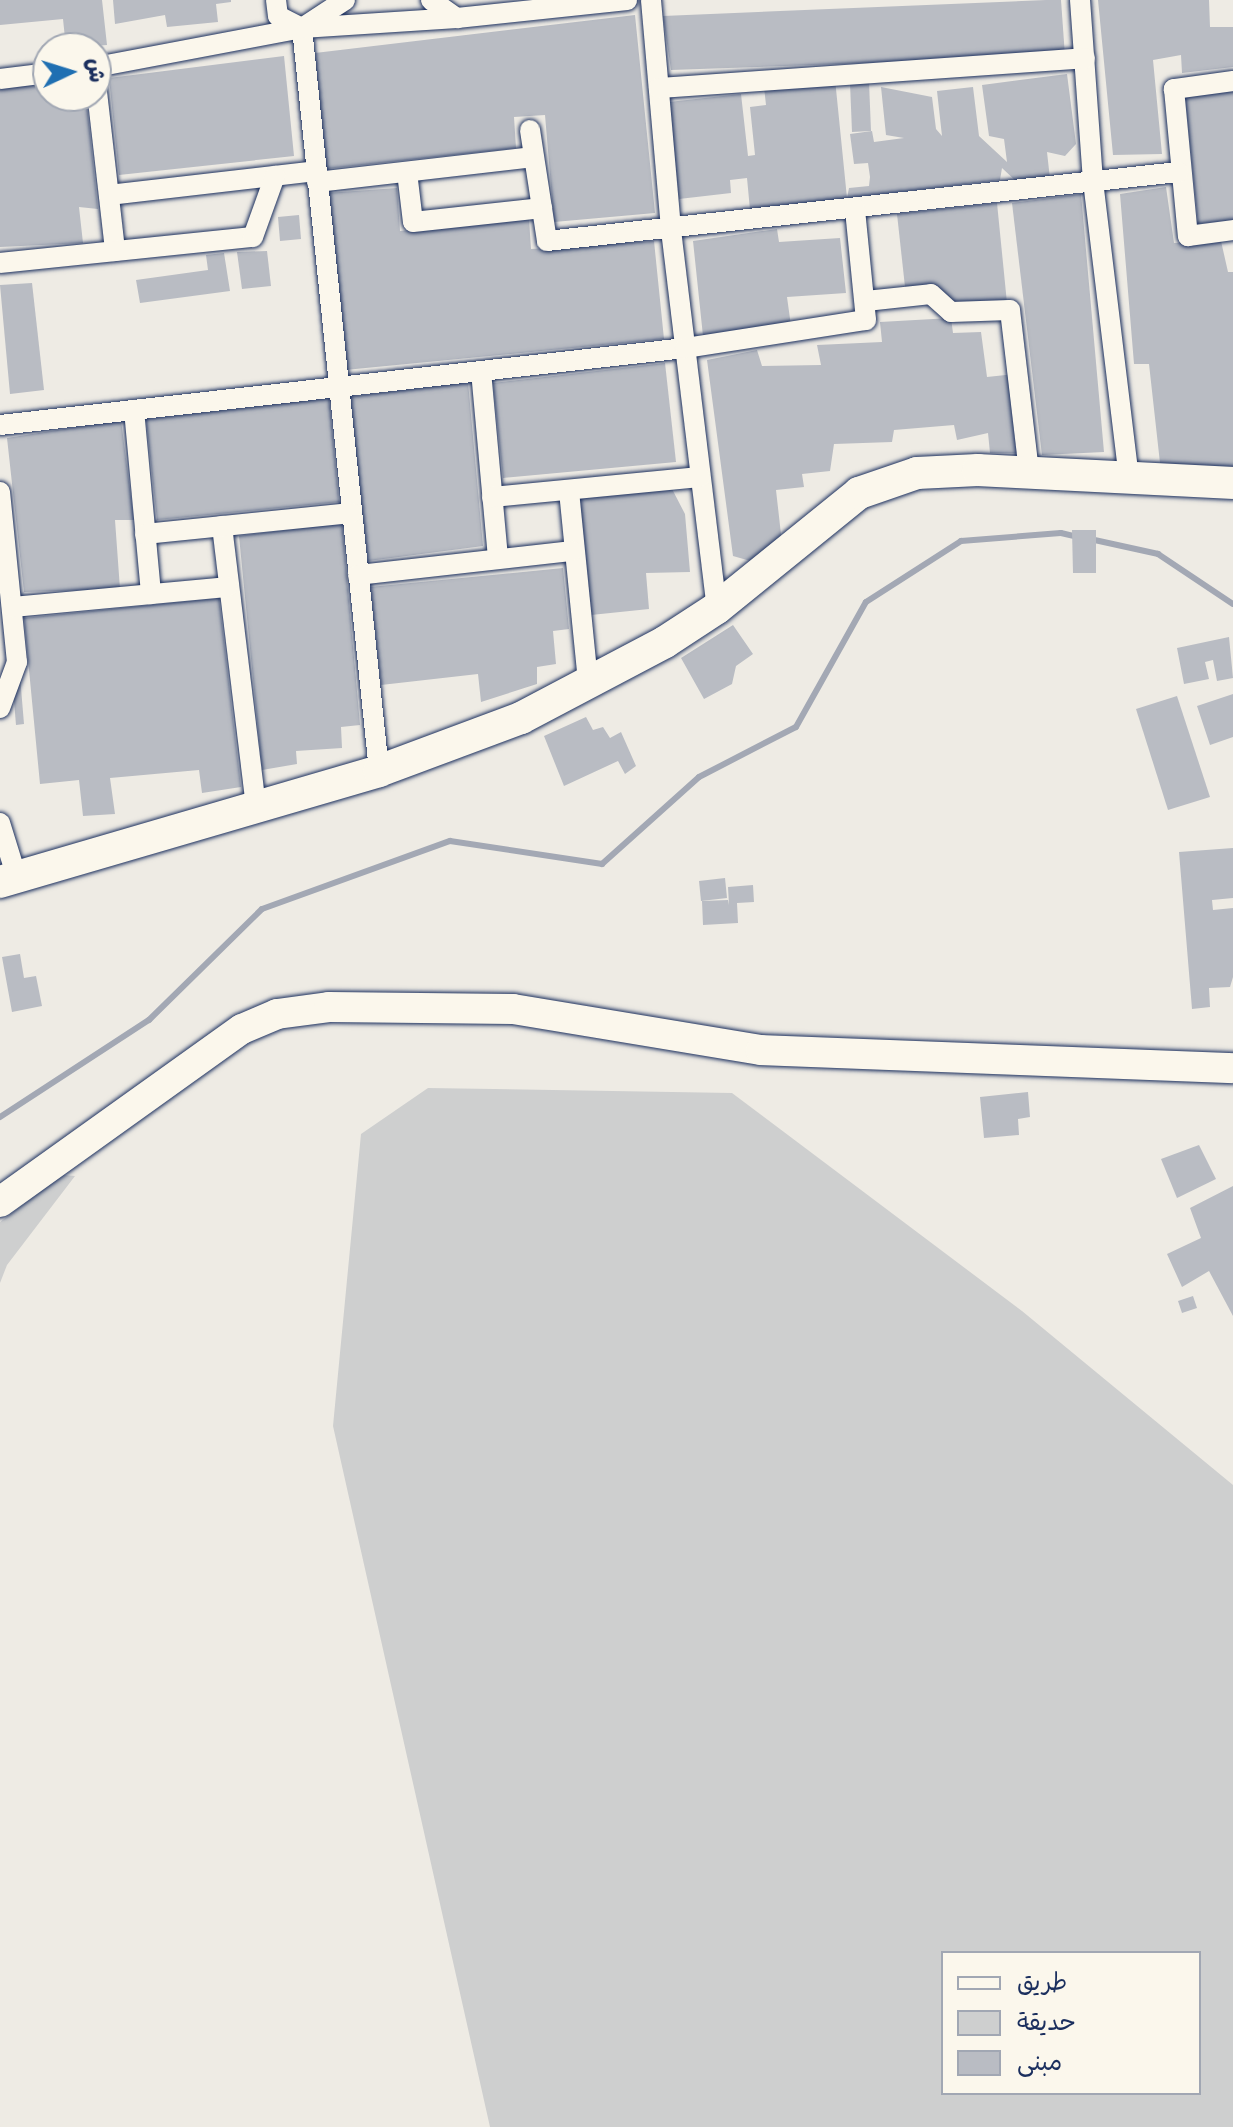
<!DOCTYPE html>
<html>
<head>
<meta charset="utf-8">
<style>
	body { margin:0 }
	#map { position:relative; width:1233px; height:2127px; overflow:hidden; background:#eeebe4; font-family:Kalam,"Playpen Sans Arabic",sans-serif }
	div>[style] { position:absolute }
	.green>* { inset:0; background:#cecfcf }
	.stream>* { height:6px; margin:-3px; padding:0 3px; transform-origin:3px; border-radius:3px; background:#a3a8b4 }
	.building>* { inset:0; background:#b9bcc3 }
	.roads { filter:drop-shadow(0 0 2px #1b2f5e) drop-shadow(0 0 2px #1b2f5e) }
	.street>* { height:20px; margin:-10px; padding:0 10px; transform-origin:10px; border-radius:10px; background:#fbf7ec }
	.secondary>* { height:30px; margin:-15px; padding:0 15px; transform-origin:15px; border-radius:15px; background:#fbf7ec }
	.primary>* { height:32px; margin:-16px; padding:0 16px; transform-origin:16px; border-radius:16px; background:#fbf7ec }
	span { translate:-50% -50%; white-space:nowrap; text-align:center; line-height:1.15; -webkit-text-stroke:7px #fbf7ec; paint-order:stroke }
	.legend { position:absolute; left:941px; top:1951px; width:260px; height:144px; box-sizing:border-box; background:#fbf7ec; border:2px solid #a1a7b3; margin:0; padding:10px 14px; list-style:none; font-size:24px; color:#1b2f5e }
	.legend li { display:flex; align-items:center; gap:16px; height:40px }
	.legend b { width:40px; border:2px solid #a1a7b3 }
	.north { position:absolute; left:32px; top:32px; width:80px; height:80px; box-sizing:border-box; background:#fbf7ec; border:2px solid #a1a7b3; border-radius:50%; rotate:86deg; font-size:22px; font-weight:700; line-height:32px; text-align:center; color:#1b2f5e }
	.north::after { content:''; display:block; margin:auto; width:28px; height:36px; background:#1f6fb2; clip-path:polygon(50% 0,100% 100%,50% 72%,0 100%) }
</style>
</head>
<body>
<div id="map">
	<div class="green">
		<div style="clip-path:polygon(evenodd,428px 1088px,732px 1093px,1022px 1311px,1233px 1485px,1233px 2127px,490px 2127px,333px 1426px,361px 1134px,428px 1088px,943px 1953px,1199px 1953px,1199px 2093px,943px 2093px,943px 1953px)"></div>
		<div style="clip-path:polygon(63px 1175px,75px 1176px,7px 1265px,0 1283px,0 1222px)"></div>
	</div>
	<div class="stream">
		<div style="left:1090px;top:539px;width:70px;rotate:12.4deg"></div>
		<div style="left:1158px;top:554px;width:90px;rotate:33.7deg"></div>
		<div style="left:0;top:1117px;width:178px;rotate:-33.1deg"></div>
		<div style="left:149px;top:1020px;width:158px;rotate:-44.5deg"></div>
		<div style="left:262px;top:909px;width:200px;rotate:-19.9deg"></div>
		<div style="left:450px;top:841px;width:154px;rotate:8.6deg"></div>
		<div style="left:602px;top:864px;width:130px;rotate:-41.9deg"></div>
		<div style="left:699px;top:777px;width:109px;rotate:-27.3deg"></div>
		<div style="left:796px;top:727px;width:143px;rotate:-60.8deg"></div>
		<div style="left:866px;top:602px;width:113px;rotate:-32.7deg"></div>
		<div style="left:961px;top:541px;width:100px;rotate:-4.6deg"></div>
		<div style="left:1061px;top:533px;width:18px;rotate:13deg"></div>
	</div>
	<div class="building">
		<div style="clip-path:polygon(0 0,102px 0,107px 45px,66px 48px,63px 19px,0 25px)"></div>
		<div style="clip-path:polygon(113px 0,231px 0,231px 2px,216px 4px,218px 22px,167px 27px,165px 15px,115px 24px)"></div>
		<div style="clip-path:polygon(1046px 0,1061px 0,1065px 56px,671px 70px,663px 16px)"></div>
		<div style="clip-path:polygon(1098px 0,1209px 0,1210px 27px,1233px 27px,1233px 67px,1182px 73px,1181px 55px,1153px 60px,1162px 154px,1113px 155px)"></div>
		<div style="clip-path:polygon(635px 15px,655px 213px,554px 222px,545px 115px,514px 117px,516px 148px,325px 169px,315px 53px)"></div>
		<div style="clip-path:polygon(284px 56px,294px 156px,119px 175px,109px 78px)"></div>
		<div style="clip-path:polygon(1067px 74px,1076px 144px,1065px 156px,1047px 152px,1050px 179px,1018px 183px,1002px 168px,1000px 180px,750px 210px,747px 178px,730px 180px,731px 193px,679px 199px,669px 102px,741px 94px,748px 156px,755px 155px,750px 107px,766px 105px,764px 87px,835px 79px,847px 198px,849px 188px,869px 186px,870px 177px,868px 163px,854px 164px,850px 134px,872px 131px,874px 142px,904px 138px,886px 135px,881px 87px,932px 97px,936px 129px,942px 136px,937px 91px,973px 87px,979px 136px,1007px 162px,1004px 139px,989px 136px,982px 85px)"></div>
		<div style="clip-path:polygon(48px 81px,48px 96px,86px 96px,98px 209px,79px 207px,83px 243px,0 247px,0 87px)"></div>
		<div style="clip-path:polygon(869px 82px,871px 131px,852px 132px,850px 83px)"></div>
		<div style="clip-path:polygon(1233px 88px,1233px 220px,1198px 224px,1185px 95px)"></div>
		<div style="clip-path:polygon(1166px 187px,1174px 243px,1221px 241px,1228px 272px,1233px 272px,1233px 469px,1161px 472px,1149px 364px,1134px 364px,1120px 194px)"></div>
		<div style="clip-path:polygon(397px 188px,400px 231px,529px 219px,531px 249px,654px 241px,664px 339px,345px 370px,327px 193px)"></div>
		<div style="clip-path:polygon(1081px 194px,1104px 452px,1042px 455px,1012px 203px)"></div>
		<div style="clip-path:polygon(997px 203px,1007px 303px,907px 305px,897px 214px)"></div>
		<div style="clip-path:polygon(299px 215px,301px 239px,280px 241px,278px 217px)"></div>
		<div style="clip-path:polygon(777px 229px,779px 242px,840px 238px,846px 293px,787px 297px,791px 326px,703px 336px,693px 241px)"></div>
		<div style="clip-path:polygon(267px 251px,271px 286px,242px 289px,237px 252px)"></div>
		<div style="clip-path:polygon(224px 253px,230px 291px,140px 303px,136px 280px,208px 270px,206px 255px)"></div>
		<div style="clip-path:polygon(32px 283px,44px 390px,10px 394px,0 285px)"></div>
		<div style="clip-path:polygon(951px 318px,953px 333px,981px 332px,987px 377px,1015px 374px,1024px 453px,990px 453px,988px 433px,957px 440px,954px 425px,894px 430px,892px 442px,834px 444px,830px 471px,802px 474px,804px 487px,776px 490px,782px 543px,754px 562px,733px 556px,707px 360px,757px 350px,762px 366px,821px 365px,817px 345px,882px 342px,880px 322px)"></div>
		<div style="clip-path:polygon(665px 363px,676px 462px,503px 478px,493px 383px)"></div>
		<div style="clip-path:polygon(468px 382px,483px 546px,368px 561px,348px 397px)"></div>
		<div style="clip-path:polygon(329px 398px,339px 502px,157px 520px,146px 419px)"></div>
		<div style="clip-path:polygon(121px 420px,134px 520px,115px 520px,120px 589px,24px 592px,7px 438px)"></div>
		<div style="clip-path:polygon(671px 487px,685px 514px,690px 572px,646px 573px,649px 609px,591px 615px,579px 499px)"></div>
		<div style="clip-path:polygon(342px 523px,360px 725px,341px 727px,342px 748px,296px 751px,297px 764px,262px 770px,239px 536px)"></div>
		<div style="clip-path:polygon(1072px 530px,1096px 530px,1096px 573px,1073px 573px)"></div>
		<div style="clip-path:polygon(563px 568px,569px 629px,553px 631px,556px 664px,537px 667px,537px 684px,481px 702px,478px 674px,381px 685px,370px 587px)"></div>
		<div style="clip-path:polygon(219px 598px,241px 787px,202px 793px,199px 770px,110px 778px,115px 814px,83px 816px,79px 780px,40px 784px,24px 618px)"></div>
		<div style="clip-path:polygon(733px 625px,753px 654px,736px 666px,732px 684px,704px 699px,681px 658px)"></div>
		<div style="clip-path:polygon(1229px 637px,1233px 678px,1217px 681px,1213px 660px,1205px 662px,1209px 679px,1184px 684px,1177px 648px)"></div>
		<div style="clip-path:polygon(10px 652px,18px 652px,24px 724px,16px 725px)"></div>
		<div style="clip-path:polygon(1233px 694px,1233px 737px,1210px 745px,1197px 706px)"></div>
		<div style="clip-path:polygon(1177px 696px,1210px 797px,1168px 810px,1136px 709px)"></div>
		<div style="clip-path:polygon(586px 717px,593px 730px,603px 727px,610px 738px,621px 732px,636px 766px,625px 774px,618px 761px,564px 786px,544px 736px)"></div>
		<div style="clip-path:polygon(1233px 848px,1233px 898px,1212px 900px,1213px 910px,1233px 908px,1233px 977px,1230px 987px,1209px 988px,1210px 1007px,1192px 1009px,1179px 852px)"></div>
		<div style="clip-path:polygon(725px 878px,727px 898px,701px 901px,699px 881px)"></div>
		<div style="clip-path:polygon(753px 885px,754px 902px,737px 903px,738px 923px,703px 925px,702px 901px,728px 900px,729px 905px,728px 887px)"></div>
		<div style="clip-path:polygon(20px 954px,24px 978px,36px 976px,42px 1006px,12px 1012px,2px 957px)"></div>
		<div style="clip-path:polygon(1028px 1092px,1030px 1117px,1018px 1119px,1019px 1135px,984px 1138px,980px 1097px)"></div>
		<div style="clip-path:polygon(1199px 1145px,1216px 1179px,1177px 1198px,1161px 1159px)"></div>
		<div style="clip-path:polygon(1233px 1186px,1233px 1316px,1209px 1271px,1182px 1287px,1167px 1254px,1201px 1238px,1190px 1208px)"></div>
		<div style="clip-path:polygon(1193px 1296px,1197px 1308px,1182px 1313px,1178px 1301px)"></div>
	</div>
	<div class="roads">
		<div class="street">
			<div style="left:276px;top:0;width:16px;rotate:83deg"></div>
			<div style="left:278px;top:16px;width:27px;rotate:27deg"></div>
			<div style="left:345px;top:0;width:51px;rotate:146.9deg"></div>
			<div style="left:302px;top:28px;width:747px;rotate:84.08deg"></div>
			<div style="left:431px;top:0;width:32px;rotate:35deg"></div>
			<div style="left:457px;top:18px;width:171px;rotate:-6deg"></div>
			<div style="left:651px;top:0;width:231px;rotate:85deg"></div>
			<div style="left:671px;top:230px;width:381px;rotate:83.1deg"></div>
			<div style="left:1080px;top:0;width:181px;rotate:85.9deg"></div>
			<div style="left:1093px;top:181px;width:298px;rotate:83.1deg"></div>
			<div style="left:96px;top:67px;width:210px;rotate:-10.7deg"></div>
			<div style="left:302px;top:28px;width:155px;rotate:-3.7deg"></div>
			<div style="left:0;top:79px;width:48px;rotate:-7.1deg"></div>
			<div style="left:1233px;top:81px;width:60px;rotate:172.3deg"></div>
			<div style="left:1174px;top:89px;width:148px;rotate:84.6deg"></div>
			<div style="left:1188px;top:236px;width:45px;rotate:-7.6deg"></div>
			<div style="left:96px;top:83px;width:169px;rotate:83.5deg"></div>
			<div style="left:659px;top:88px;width:427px;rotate:-4deg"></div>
			<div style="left:530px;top:130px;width:112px;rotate:81.3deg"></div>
			<div style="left:547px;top:241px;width:635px;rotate:-6.24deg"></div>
			<div style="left:407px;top:172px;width:50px;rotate:83.2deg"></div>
			<div style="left:413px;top:222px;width:130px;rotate:-6.2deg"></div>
			<div style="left:317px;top:182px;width:218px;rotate:-6.6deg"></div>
			<div style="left:109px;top:195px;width:208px;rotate:-6.6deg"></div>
			<div style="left:0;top:263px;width:254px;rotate:-5.9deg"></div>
			<div style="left:253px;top:237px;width:65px;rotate:-70.2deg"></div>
			<div style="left:866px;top:301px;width:65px;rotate:-6.1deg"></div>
			<div style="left:931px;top:294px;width:27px;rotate:42deg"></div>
			<div style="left:951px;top:312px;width:59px;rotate:-1.9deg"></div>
			<div style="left:1010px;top:310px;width:163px;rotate:83.3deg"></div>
			<div style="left:481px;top:371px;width:188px;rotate:84.8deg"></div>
			<div style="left:134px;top:410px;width:185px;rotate:84.7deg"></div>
			<div style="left:0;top:425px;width:689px;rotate:-6.41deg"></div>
			<div style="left:685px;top:348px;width:183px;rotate:-8.8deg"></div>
			<div style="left:866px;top:320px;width:112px;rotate:-95.7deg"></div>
			<div style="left:569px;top:491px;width:192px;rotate:84.3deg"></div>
			<div style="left:0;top:492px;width:171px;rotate:84.3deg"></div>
			<div style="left:17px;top:662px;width:49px;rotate:110.3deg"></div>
			<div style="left:492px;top:497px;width:209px;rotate:-5.5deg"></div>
			<div style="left:222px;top:526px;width:285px;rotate:83.1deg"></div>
			<div style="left:145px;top:534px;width:207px;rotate:-5.8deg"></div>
			<div style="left:358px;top:575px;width:215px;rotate:-6.4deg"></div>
			<div style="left:12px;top:607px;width:216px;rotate:-5.3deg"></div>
			<div style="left:0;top:823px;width:58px;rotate:72.8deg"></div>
		</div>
		<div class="secondary">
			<div style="left:0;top:1202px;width:297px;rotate:-35.6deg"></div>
			<div style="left:242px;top:1029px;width:38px;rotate:-23deg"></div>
			<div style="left:277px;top:1014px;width:52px;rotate:-7.7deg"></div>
			<div style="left:329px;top:1007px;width:184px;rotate:0.6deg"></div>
			<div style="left:513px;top:1009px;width:251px;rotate:9.4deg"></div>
			<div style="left:761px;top:1050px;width:472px;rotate:2.2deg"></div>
		</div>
		<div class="primary">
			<div style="left:0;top:882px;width:395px;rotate:-16.3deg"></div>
			<div style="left:379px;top:771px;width:152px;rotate:-20.5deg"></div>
			<div style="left:521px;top:718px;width:163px;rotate:-27.8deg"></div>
			<div style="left:665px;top:642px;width:62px;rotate:-33.2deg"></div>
			<div style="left:717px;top:608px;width:183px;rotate:-39deg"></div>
			<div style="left:859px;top:493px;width:61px;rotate:-19deg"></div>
			<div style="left:917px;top:473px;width:61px;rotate:-2.8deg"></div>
			<div style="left:978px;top:470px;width:255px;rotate:2.9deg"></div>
		</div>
	</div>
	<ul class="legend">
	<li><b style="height:10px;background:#fbf7ec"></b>طريق</li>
	<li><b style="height:22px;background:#cecfcf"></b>حديقة</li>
	<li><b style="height:22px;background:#b9bcc3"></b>مبنى</li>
	</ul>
	<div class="north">ش</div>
</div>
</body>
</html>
